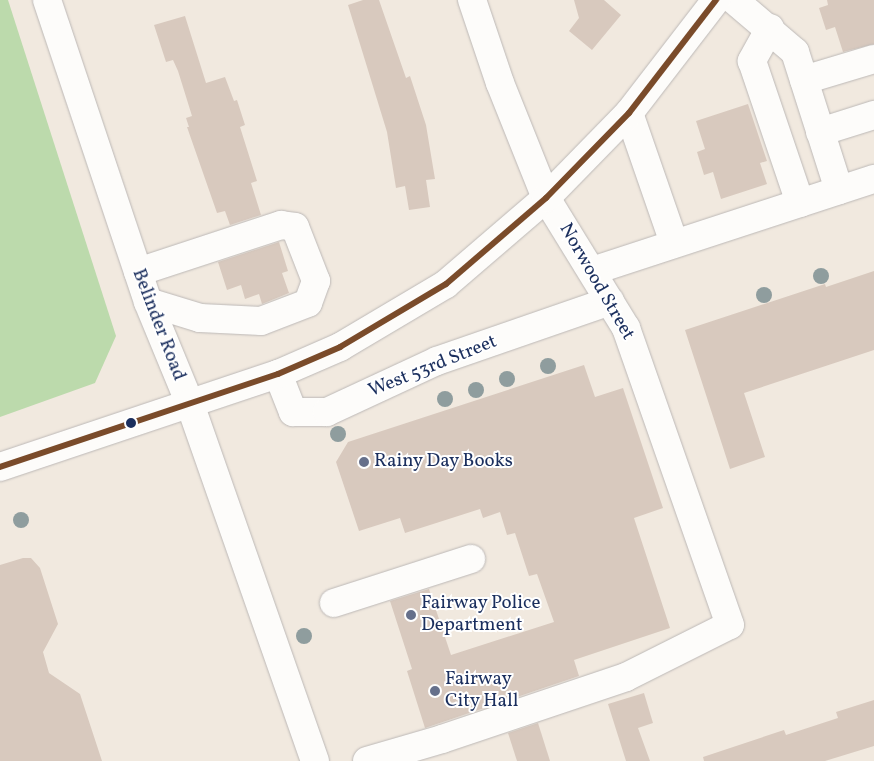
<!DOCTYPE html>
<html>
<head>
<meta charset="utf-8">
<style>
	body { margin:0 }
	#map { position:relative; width:874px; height:761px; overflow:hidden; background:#f1e9df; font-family:Vollkorn,serif }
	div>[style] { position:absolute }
	.green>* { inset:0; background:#bcdaac }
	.building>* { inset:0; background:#d8c9be }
	.roads { filter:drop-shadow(0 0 1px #bcb8b6) drop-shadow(0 0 1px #bcb8b6) }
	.minor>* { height:28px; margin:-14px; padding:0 14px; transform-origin:14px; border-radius:14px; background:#fdfcfa }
	.highway>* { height:28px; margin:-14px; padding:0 14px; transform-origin:14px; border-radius:14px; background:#fdfcfa }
	.bus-1>* { height:6px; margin:-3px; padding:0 3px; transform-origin:3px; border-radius:3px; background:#7a4b2a }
	.trees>* { width:16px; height:16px; margin:-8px; border-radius:50%; background:#8f9d9e }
	.dots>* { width:14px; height:14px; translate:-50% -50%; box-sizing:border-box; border:2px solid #fff; border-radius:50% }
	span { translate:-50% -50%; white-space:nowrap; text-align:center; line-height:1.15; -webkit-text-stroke:4px #fff; paint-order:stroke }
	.street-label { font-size:19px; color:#1b2f5e }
	.poi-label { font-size:19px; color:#1b2f5e }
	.left { translate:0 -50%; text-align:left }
</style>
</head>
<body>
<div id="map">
	<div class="green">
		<div style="clip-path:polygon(0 0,8px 0,116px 336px,95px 383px,0 417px)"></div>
	</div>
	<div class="building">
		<div style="clip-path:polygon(363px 0,379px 0,406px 78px,410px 76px,426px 125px,435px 179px,426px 180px,430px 207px,409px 210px,405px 186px,396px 188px,387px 132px,348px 5px)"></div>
		<div style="clip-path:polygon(574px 0,604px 0,621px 15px,592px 50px,569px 31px,579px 18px)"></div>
		<div style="clip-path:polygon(827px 0,874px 0,874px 44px,843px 52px,835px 27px,826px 30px,819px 8px,828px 5px)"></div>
		<div style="clip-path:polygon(185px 16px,206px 83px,225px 77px,234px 101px,237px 100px,245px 125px,240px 127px,257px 181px,251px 183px,261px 215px,230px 225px,225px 211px,217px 213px,187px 127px,189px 127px,186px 118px,192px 116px,178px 71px,173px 60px,166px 62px,154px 25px)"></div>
		<div style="clip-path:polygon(748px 104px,767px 161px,760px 163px,767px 184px,721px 199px,713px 172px,704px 175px,697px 152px,705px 149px,696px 121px)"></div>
		<div style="clip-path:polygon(279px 242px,288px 271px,282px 273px,289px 293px,262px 304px,259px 294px,245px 299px,241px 285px,227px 290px,218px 262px)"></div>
		<div style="clip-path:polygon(874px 271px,874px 350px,744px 393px,765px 457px,730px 469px,685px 330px,825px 284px,826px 287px)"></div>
		<div style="clip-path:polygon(584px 365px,595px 397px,623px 388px,663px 508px,634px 518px,670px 628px,574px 660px,579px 676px,425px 728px,407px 671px,412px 669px,390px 601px,429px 589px,451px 655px,554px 622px,537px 574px,529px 576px,515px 533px,507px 535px,500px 512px,483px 518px,480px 509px,405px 533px,400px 518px,359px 531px,336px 462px,348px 442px)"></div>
		<div style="clip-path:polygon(23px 558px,31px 558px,40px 568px,58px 624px,43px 652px,49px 673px,80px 694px,102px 761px,0 761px,0 565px)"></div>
		<div style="clip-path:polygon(644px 693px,653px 723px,638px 728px,650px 761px,626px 761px,608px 704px)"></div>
		<div style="clip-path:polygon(874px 700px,874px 746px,825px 761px,704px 761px,703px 757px,784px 730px,786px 735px,838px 718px,836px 712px)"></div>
		<div style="clip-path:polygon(538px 723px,550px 761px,517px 761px,508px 733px)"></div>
	</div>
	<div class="roads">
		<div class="minor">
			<div style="left:47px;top:0;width:318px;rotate:71.5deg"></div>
			<div style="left:148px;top:302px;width:110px;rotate:67.6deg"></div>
			<div style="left:190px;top:404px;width:378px;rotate:70.7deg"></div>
			<div style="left:734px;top:0;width:80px;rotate:40.4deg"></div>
			<div style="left:795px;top:52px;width:145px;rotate:72.3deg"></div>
			<div style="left:770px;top:28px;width:38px;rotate:119deg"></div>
			<div style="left:752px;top:61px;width:150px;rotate:71.3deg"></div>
			<div style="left:804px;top:80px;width:73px;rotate:-16.7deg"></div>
			<div style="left:629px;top:113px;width:138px;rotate:70.9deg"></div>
			<div style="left:820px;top:132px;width:57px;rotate:-17.5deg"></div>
			<div style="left:592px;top:271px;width:297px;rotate:-18.1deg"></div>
			<div style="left:138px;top:272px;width:151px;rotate:-18.2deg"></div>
			<div style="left:281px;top:225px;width:14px;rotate:8deg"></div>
			<div style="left:295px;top:227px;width:58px;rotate:68.7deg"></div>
			<div style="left:316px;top:281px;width:23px;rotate:110deg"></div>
			<div style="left:308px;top:303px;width:50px;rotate:159deg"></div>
			<div style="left:261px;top:321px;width:61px;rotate:-177.2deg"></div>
			<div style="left:200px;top:318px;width:54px;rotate:-162.9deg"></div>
			<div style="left:278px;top:374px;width:41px;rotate:68.5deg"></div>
			<div style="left:293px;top:412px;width:34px"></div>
			<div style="left:327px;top:412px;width:121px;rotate:-24.9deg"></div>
			<div style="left:437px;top:361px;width:183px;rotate:-19.1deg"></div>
			<div style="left:334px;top:603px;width:144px;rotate:-17.8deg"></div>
			<div style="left:367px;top:761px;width:78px;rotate:-16.3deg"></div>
			<div style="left:442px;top:739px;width:194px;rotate:-18.6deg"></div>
			<div style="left:626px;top:677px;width:116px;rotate:-26.6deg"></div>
			<div style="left:730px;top:625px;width:315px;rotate:-109.3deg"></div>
			<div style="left:626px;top:328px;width:153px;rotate:-121.6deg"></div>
			<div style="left:546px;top:198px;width:124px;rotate:-111.8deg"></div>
			<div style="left:500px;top:83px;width:88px;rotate:-108.6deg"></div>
		</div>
		<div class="highway">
			<div style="left:0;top:467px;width:293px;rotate:-18.5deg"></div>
			<div style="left:278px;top:374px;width:68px;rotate:-23.5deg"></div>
			<div style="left:340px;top:347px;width:123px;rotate:-30.7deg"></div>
			<div style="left:446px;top:284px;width:132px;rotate:-40.7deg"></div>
			<div style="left:546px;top:198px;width:119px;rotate:-45.7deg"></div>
			<div style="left:629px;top:113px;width:143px;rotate:-52.4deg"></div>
		</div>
	</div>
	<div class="bus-1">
		<div style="left:0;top:467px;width:293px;rotate:-18.5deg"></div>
		<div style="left:278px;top:374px;width:68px;rotate:-23.5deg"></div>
		<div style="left:340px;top:347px;width:123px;rotate:-30.7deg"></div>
		<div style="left:446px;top:284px;width:132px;rotate:-40.7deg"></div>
		<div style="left:546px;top:198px;width:119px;rotate:-45.7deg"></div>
		<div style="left:629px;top:113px;width:143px;rotate:-52.4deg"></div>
	</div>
	<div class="trees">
		<div style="left:821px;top:276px"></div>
		<div style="left:764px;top:295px"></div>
		<div style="left:548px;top:366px"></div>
		<div style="left:507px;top:379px"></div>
		<div style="left:476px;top:390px"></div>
		<div style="left:445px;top:399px"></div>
		<div style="left:338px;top:434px"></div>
		<div style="left:21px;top:520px"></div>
		<div style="left:304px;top:636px"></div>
	</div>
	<div class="dots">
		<div style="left:131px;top:423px;background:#1b2f5e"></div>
		<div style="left:364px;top:462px;background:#66708b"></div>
		<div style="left:411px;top:615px;background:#66708b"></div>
		<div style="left:435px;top:691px;background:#66708b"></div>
	</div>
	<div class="street-label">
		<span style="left:596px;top:282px;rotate:60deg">Norwood Street</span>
		<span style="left:158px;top:325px;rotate:69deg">Belinder Road</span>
		<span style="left:433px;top:367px;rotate:-22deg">West 53rd Street</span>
	</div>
	<div class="poi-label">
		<span class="left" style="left:374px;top:462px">Rainy Day Books</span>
		<span class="left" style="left:421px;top:615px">Fairway Police<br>Department</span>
		<span class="left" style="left:445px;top:691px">Fairway<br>City Hall</span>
	</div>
</div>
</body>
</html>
